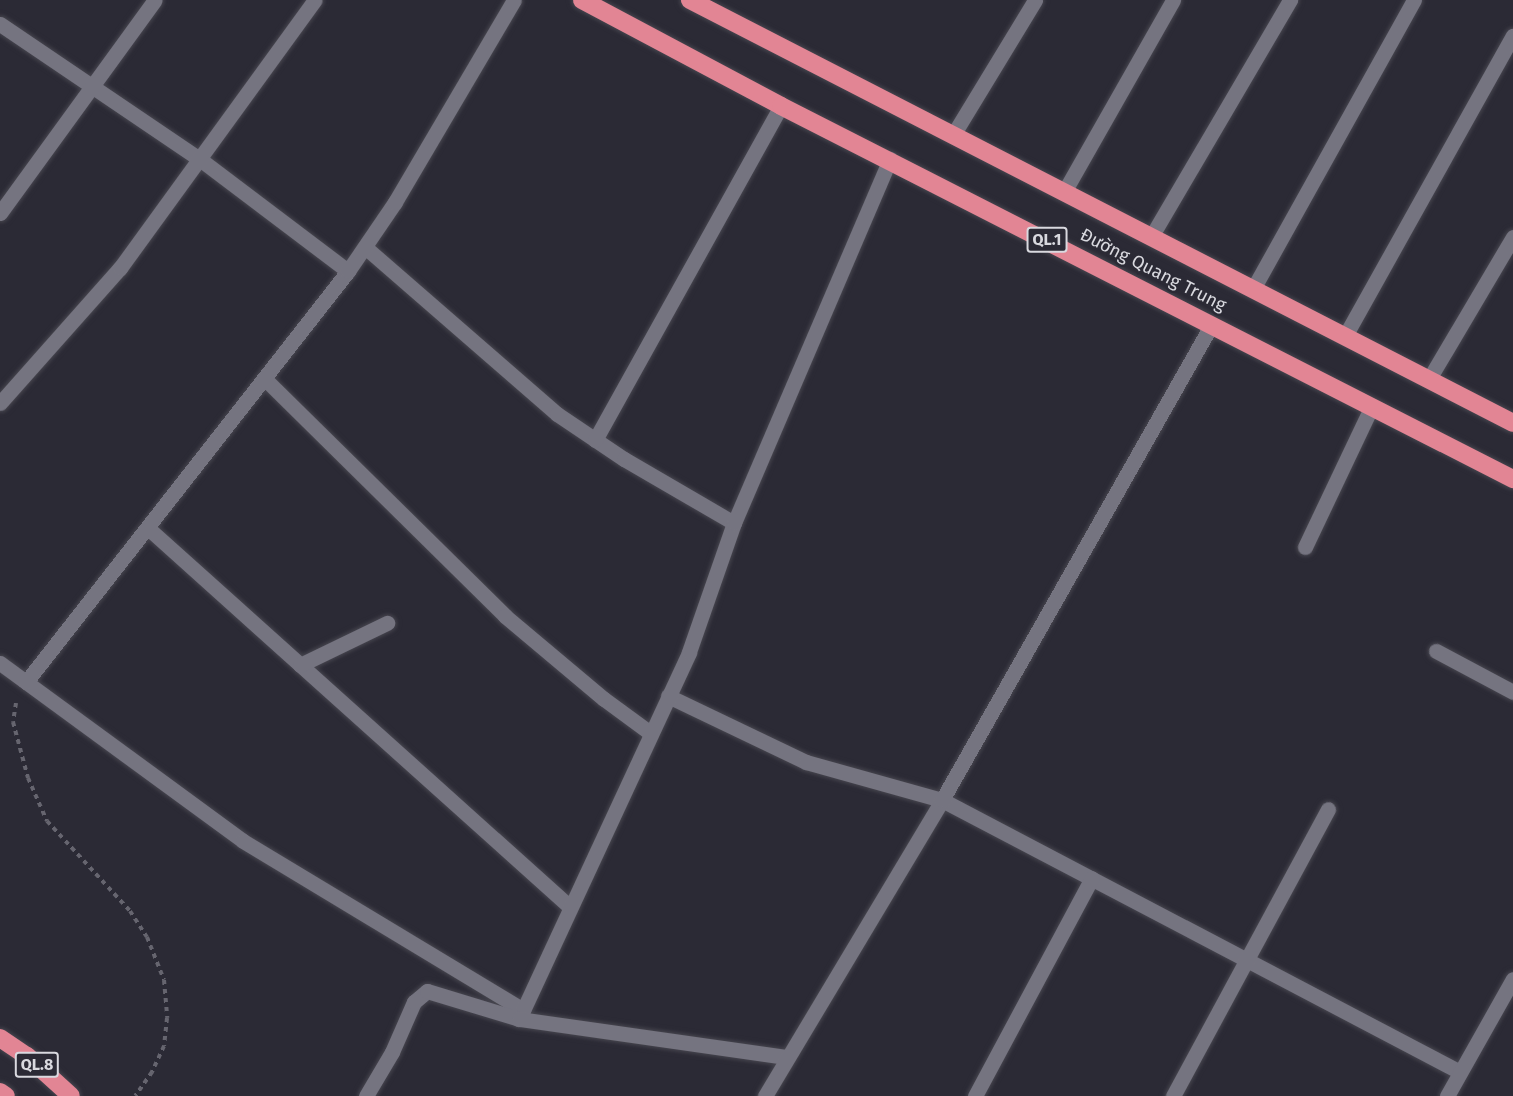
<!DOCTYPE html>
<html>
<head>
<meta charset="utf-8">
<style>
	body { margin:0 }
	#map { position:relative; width:1513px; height:1096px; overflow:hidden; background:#2b2a35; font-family:"Fira Sans",sans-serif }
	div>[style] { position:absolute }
	.path>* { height:4px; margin-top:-2px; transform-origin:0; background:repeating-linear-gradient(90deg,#66656f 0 4.5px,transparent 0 9px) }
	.roads { filter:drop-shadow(0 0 2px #47464f) drop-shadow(0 0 2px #47464f) }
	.street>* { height:15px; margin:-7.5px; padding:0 7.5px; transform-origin:7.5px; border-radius:7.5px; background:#757480 }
	.highway>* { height:18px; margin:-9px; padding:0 9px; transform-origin:9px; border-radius:9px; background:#e28594 }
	span { translate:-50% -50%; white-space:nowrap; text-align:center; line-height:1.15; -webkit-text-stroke:5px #2b2a35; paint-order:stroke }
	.shield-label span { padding:2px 4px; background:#2b2a35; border:2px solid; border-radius:4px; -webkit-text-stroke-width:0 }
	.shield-label { font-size:16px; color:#d9d9df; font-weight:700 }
	.street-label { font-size:18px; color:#d9d9df }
</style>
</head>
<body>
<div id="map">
	<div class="path">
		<div style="left:16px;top:703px;width:19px;rotate:99deg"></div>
		<div style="left:13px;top:722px;width:58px;rotate:75deg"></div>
		<div style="left:28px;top:778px;width:47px;rotate:66.2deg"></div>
		<div style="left:47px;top:821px;width:122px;rotate:47.3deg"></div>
		<div style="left:130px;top:911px;width:31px;rotate:57deg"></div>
		<div style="left:147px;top:937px;width:46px;rotate:68.4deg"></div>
		<div style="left:164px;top:980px;width:38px;rotate:85deg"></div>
		<div style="left:167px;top:1018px;width:28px;rotate:96deg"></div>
		<div style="left:164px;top:1046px;width:29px;rotate:115deg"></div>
		<div style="left:152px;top:1072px;width:29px;rotate:125deg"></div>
	</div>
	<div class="roads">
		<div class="street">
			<div style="left:0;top:24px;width:243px;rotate:34.1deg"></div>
			<div style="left:201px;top:160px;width:184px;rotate:37.1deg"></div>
			<div style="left:953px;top:135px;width:158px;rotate:-58.7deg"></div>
			<div style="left:1064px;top:192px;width:221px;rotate:-60.4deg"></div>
			<div style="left:0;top:213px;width:263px;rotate:-54deg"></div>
			<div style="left:1151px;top:237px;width:275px;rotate:-59.6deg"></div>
			<div style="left:365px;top:247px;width:254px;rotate:41deg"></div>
			<div style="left:557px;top:414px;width:81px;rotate:33.9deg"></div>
			<div style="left:624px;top:459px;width:127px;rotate:30.2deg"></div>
			<div style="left:1253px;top:289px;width:331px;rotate:-60.9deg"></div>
			<div style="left:1345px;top:336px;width:344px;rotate:-60.8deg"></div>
			<div style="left:265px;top:379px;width:337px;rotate:44.6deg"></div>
			<div style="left:505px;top:616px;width:129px;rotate:40deg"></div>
			<div style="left:604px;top:699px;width:56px;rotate:36.3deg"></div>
			<div style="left:1429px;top:379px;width:165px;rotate:-59.4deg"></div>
			<div style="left:0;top:403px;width:181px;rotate:-48.4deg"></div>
			<div style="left:120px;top:268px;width:331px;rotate:-54deg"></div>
			<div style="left:595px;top:440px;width:382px;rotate:-60.9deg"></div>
			<div style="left:149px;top:529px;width:566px;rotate:41.92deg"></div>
			<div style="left:1305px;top:547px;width:156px;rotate:-64.6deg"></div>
			<div style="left:1436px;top:651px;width:87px;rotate:28deg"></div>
			<div style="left:0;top:663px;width:301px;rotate:36.2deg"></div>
			<div style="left:243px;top:841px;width:327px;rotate:31.1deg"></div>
			<div style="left:300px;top:665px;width:97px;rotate:-25.8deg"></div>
			<div style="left:26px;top:682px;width:522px;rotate:-51.92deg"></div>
			<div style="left:348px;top:271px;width:83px;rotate:-55.7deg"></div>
			<div style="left:395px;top:202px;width:234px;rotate:-59.5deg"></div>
			<div style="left:668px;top:696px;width:153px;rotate:25.6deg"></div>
			<div style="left:806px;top:762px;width:141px;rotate:15.6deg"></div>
			<div style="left:942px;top:800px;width:585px;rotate:27.7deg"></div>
			<div style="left:519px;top:1019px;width:404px;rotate:-65.1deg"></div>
			<div style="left:689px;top:652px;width:137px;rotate:-70.8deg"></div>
			<div style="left:734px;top:523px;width:396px;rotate:-66.8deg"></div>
			<div style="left:366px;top:1096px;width:51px;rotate:-59.4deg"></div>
			<div style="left:392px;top:1052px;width:55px;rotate:-66.3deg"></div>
			<div style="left:414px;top:1002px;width:17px;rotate:-40deg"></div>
			<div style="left:427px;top:991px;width:96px;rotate:16.9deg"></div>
			<div style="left:519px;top:1019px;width:271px;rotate:8.1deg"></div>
			<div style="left:765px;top:1096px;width:345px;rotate:-59.1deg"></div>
			<div style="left:942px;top:800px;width:547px;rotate:-60.44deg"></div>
			<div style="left:975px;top:1096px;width:247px;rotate:-61.8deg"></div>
			<div style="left:1173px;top:1096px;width:326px;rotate:-61.6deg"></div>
			<div style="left:1447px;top:1096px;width:134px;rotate:-60.6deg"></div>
		</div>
		<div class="highway">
			<div style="left:582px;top:0;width:225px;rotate:28deg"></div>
			<div style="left:781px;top:106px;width:822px;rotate:27deg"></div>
			<div style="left:690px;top:0;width:925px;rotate:27.2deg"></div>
			<div style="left:0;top:1038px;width:32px;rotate:34deg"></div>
			<div style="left:27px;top:1056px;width:59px;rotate:42.3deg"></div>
			<div style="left:0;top:1092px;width:7px;rotate:34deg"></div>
		</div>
	</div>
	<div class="shield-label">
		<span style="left:1047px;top:240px">QL.1</span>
		<span style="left:37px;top:1065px">QL.8</span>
	</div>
	<div class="street-label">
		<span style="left:1153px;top:270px;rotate:27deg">Đường Quang Trung</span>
	</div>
</div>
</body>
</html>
